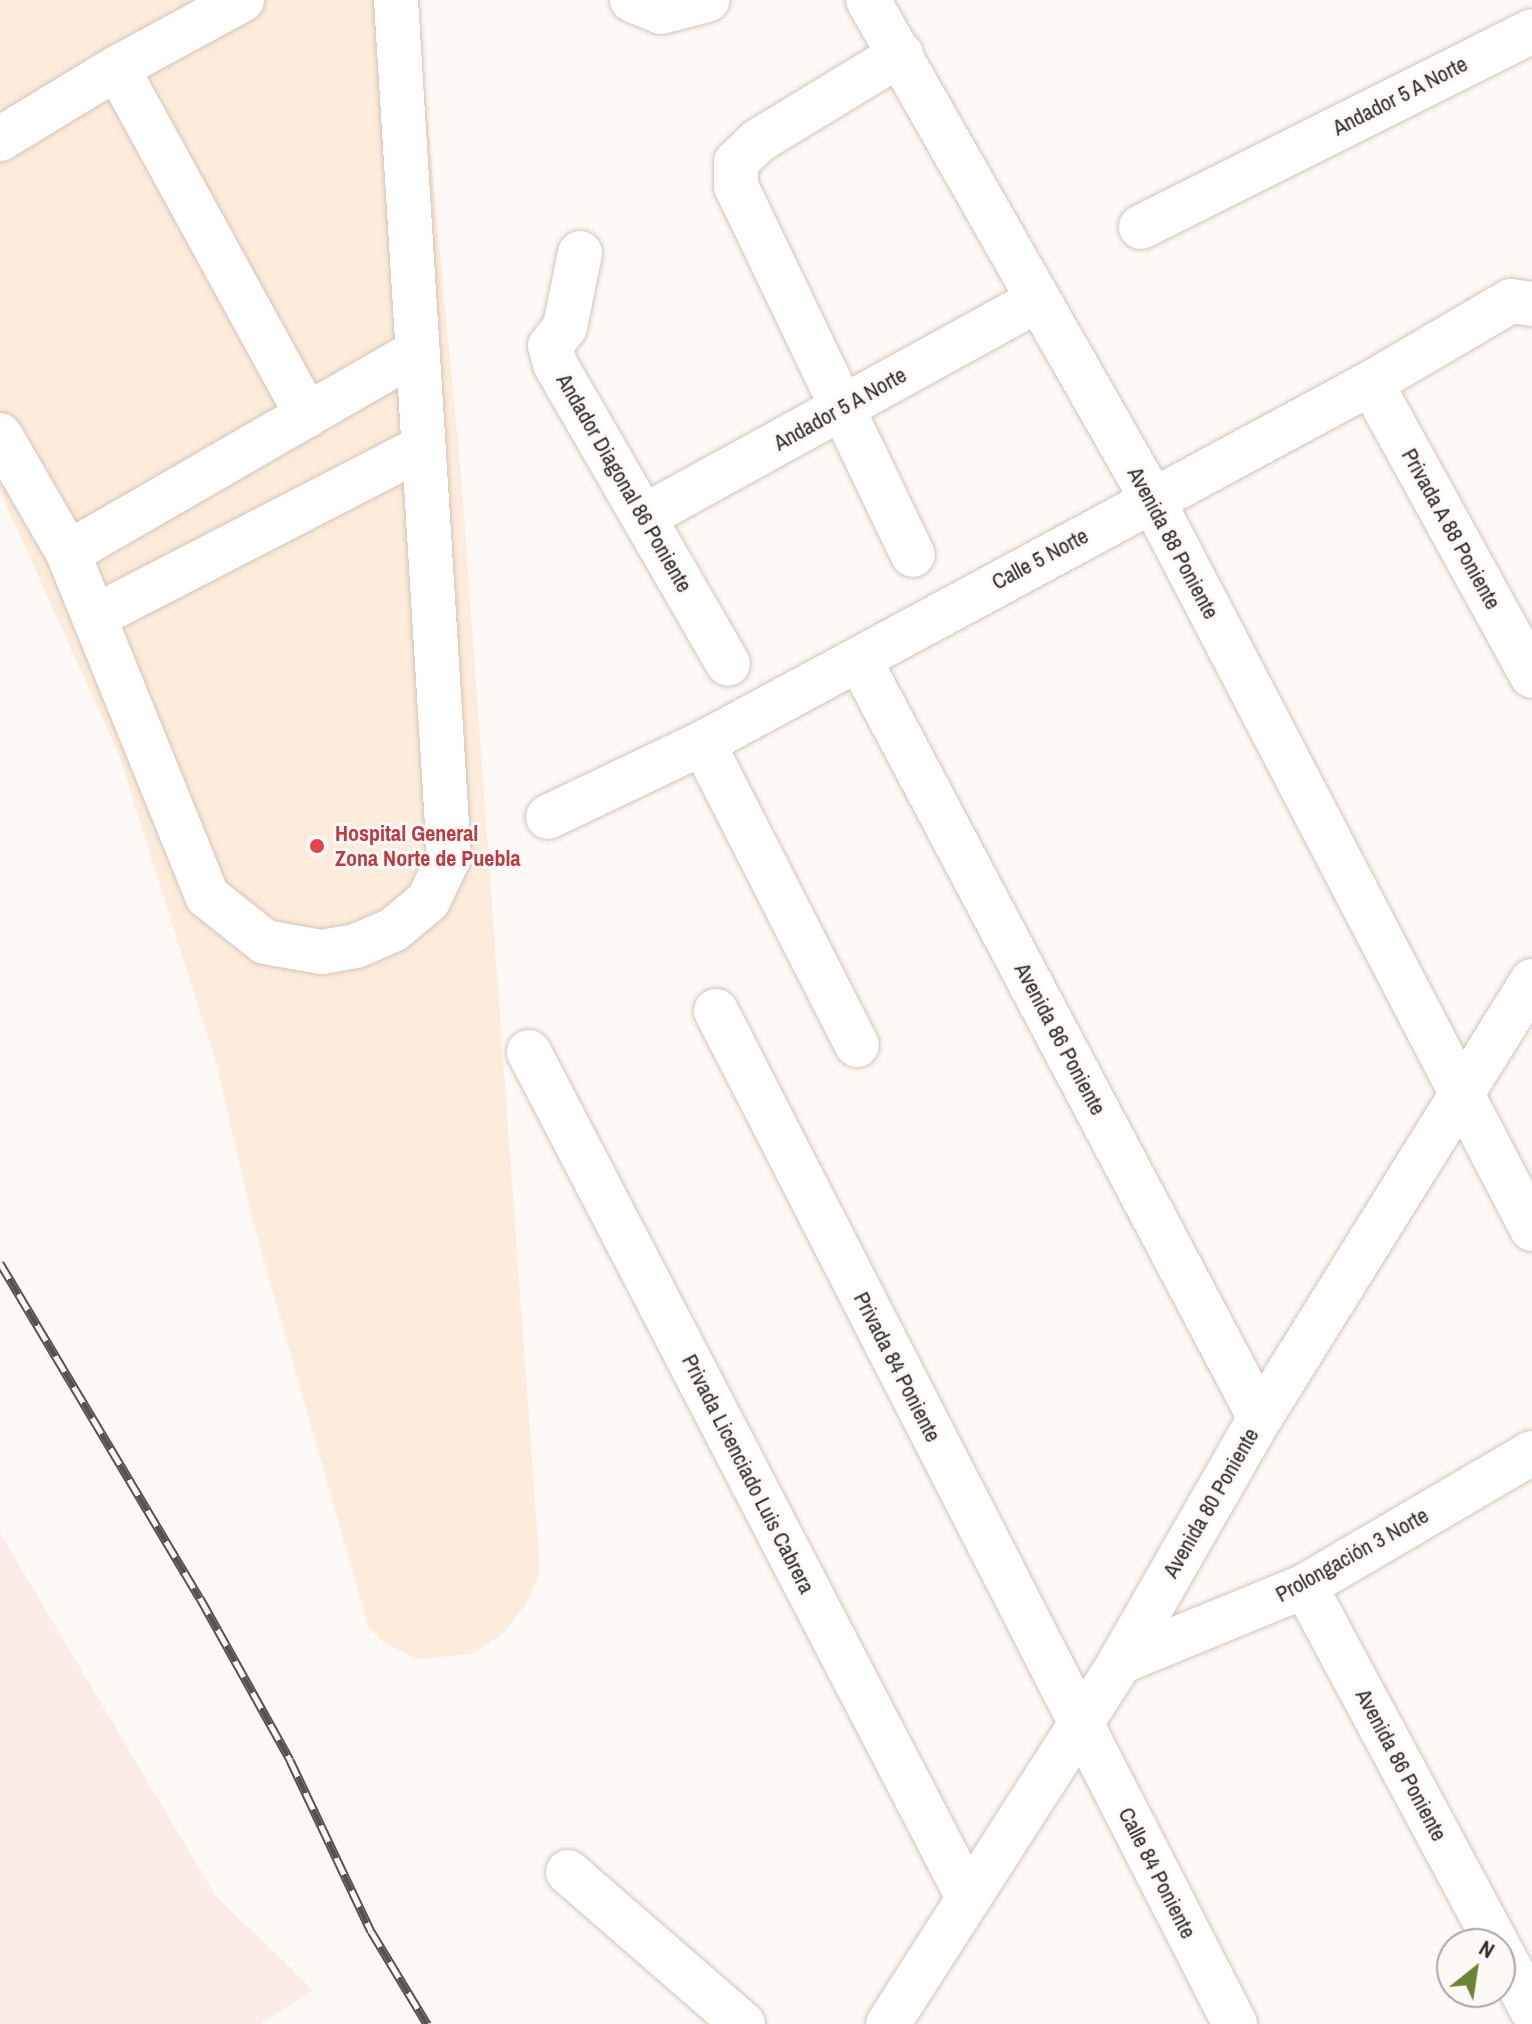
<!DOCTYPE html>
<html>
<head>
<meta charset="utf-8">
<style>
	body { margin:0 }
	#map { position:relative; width:1532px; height:2024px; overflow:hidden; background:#fcf9f6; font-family:"Archivo Narrow",sans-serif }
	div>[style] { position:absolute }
	.industrial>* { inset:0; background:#fcece8 }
	.built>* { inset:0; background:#fdebdb }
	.roads { filter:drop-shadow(0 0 2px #d4c5b7) drop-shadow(0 0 2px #d4c5b7) }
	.minor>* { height:44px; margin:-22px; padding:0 22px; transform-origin:22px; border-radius:22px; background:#fff }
	.rail>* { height:9px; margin-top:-4.5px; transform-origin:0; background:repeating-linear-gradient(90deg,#fcf9f6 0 18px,#58524e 0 36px); box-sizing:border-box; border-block:2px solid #58524e }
	.dots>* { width:22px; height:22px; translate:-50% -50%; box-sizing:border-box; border:4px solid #fcf9f6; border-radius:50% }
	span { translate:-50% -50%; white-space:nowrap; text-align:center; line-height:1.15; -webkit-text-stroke:6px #fcf9f6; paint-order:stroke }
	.street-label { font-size:22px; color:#312b26 }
	.health-label { font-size:22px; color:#be3a42; font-weight:700 }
	.left { translate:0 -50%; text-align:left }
	.north { position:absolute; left:1436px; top:1928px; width:80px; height:80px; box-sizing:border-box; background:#fcf9f6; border:2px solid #aba7a3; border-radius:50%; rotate:30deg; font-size:22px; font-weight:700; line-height:32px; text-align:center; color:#312b26 }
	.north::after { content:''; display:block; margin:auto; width:28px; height:36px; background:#6c8234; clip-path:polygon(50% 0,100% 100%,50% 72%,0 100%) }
</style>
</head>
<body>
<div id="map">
	<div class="industrial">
		<div style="clip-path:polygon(0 1533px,215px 1895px,313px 1990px,260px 2024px,0 2024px)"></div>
	</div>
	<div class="built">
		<div style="clip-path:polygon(0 0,416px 0,461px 476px,540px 1572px,526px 1604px,503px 1633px,472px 1654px,417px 1659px,383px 1642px,368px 1625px,252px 1218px,217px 1065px,119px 755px,0 491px)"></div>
	</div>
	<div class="roads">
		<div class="minor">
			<div style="left:242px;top:0;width:142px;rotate:151.5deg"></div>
			<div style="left:117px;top:68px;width:396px;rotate:61.3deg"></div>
			<div style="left:632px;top:0;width:31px;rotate:22deg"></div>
			<div style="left:661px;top:12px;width:48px;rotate:-14.6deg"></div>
			<div style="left:868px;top:0;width:574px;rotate:60.35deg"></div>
			<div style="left:1152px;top:499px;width:823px;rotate:62.5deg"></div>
			<div style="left:901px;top:54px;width:167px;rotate:148.7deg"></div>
			<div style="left:758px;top:141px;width:30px;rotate:136deg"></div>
			<div style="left:736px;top:162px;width:24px;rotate:90deg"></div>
			<div style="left:736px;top:186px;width:409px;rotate:64.4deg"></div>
			<div style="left:0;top:139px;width:137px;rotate:-31.3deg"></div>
			<div style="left:1141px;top:227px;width:437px;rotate:-26.6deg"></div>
			<div style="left:580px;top:253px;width:76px;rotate:101.5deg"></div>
			<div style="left:565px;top:327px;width:24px;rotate:128deg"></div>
			<div style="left:550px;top:346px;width:19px;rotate:74deg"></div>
			<div style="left:555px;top:364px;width:346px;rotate:60deg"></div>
			<div style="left:1371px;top:383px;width:334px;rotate:61.2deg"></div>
			<div style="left:0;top:435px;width:136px;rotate:60deg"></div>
			<div style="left:68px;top:553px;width:370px;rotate:67.9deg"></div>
			<div style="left:207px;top:896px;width:74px;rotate:38.4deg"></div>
			<div style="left:265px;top:942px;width:58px;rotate:10deg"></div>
			<div style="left:322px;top:952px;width:35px;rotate:-10deg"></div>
			<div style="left:356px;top:946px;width:40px;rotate:-23.4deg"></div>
			<div style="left:393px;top:930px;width:45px;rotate:-39.6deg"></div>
			<div style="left:428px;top:901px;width:49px;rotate:-64.5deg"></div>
			<div style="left:449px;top:857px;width:859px;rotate:-93.54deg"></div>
			<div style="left:645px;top:516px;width:446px;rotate:-28.8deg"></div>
			<div style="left:68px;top:553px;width:404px;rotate:-30deg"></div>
			<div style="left:94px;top:617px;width:371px;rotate:-27.3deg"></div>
			<div style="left:859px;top:659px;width:858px;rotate:62.15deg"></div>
			<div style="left:703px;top:743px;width:339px;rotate:63deg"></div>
			<div style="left:548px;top:817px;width:172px;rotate:-25.5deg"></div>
			<div style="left:703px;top:743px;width:759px;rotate:-28.32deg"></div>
			<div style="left:1371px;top:383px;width:162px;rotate:-30.4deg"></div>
			<div style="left:1511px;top:301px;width:21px;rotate:8deg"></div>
			<div style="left:716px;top:1011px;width:1138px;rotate:62.87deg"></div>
			<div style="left:529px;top:1052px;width:952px;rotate:62.55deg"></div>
			<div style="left:1305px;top:1586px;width:406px;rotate:61.8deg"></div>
			<div style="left:1120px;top:1662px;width:200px;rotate:-22.3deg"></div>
			<div style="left:1305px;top:1586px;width:263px;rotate:-30.4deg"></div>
			<div style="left:568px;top:1872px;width:232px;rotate:41deg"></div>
			<div style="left:1500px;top:1950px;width:68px;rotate:61.9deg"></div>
			<div style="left:888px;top:2024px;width:430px;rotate:-57.3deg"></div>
			<div style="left:1120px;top:1662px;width:281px;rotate:-60.2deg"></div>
			<div style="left:1260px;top:1418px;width:515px;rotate:-58.1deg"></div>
		</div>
	</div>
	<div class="rail">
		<div style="left:0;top:1263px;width:390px;rotate:59.2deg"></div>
		<div style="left:200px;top:1598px;width:185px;rotate:60.9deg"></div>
		<div style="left:290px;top:1760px;width:189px;rotate:64.7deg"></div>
		<div style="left:371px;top:1931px;width:109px;rotate:58.9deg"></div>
	</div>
	<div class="dots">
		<div style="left:317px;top:846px;background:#e0444e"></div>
	</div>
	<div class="street-label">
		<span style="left:1400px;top:96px;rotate:-27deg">Andador 5 A Norte</span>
		<span style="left:840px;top:409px;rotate:-29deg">Andador 5 A Norte</span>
		<span style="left:624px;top:483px;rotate:60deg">Andador Diagonal 86 Poniente</span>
		<span style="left:1451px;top:529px;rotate:61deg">Privada A 88 Poniente</span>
		<span style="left:1173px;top:543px;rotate:62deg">Avenida 88 Poniente</span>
		<span style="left:1040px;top:559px;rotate:-28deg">Calle 5 Norte</span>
		<span style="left:1060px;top:1039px;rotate:62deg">Avenida 86 Poniente</span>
		<span style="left:897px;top:1367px;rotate:63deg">Privada 84 Poniente</span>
		<span style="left:748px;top:1474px;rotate:63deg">Privada Licenciado Luis Cabrera</span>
		<span style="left:1211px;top:1503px;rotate:-60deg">Avenida 80 Poniente</span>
		<span style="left:1352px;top:1555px;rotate:-29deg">Prolongación 3 Norte</span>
		<span style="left:1401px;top:1765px;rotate:62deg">Avenida 86 Poniente</span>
		<span style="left:1157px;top:1873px;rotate:63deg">Calle 84 Poniente</span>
	</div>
	<div class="health-label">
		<span class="left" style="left:335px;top:846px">Hospital General<br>Zona Norte de Puebla</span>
	</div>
	<div class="north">N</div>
</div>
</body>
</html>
